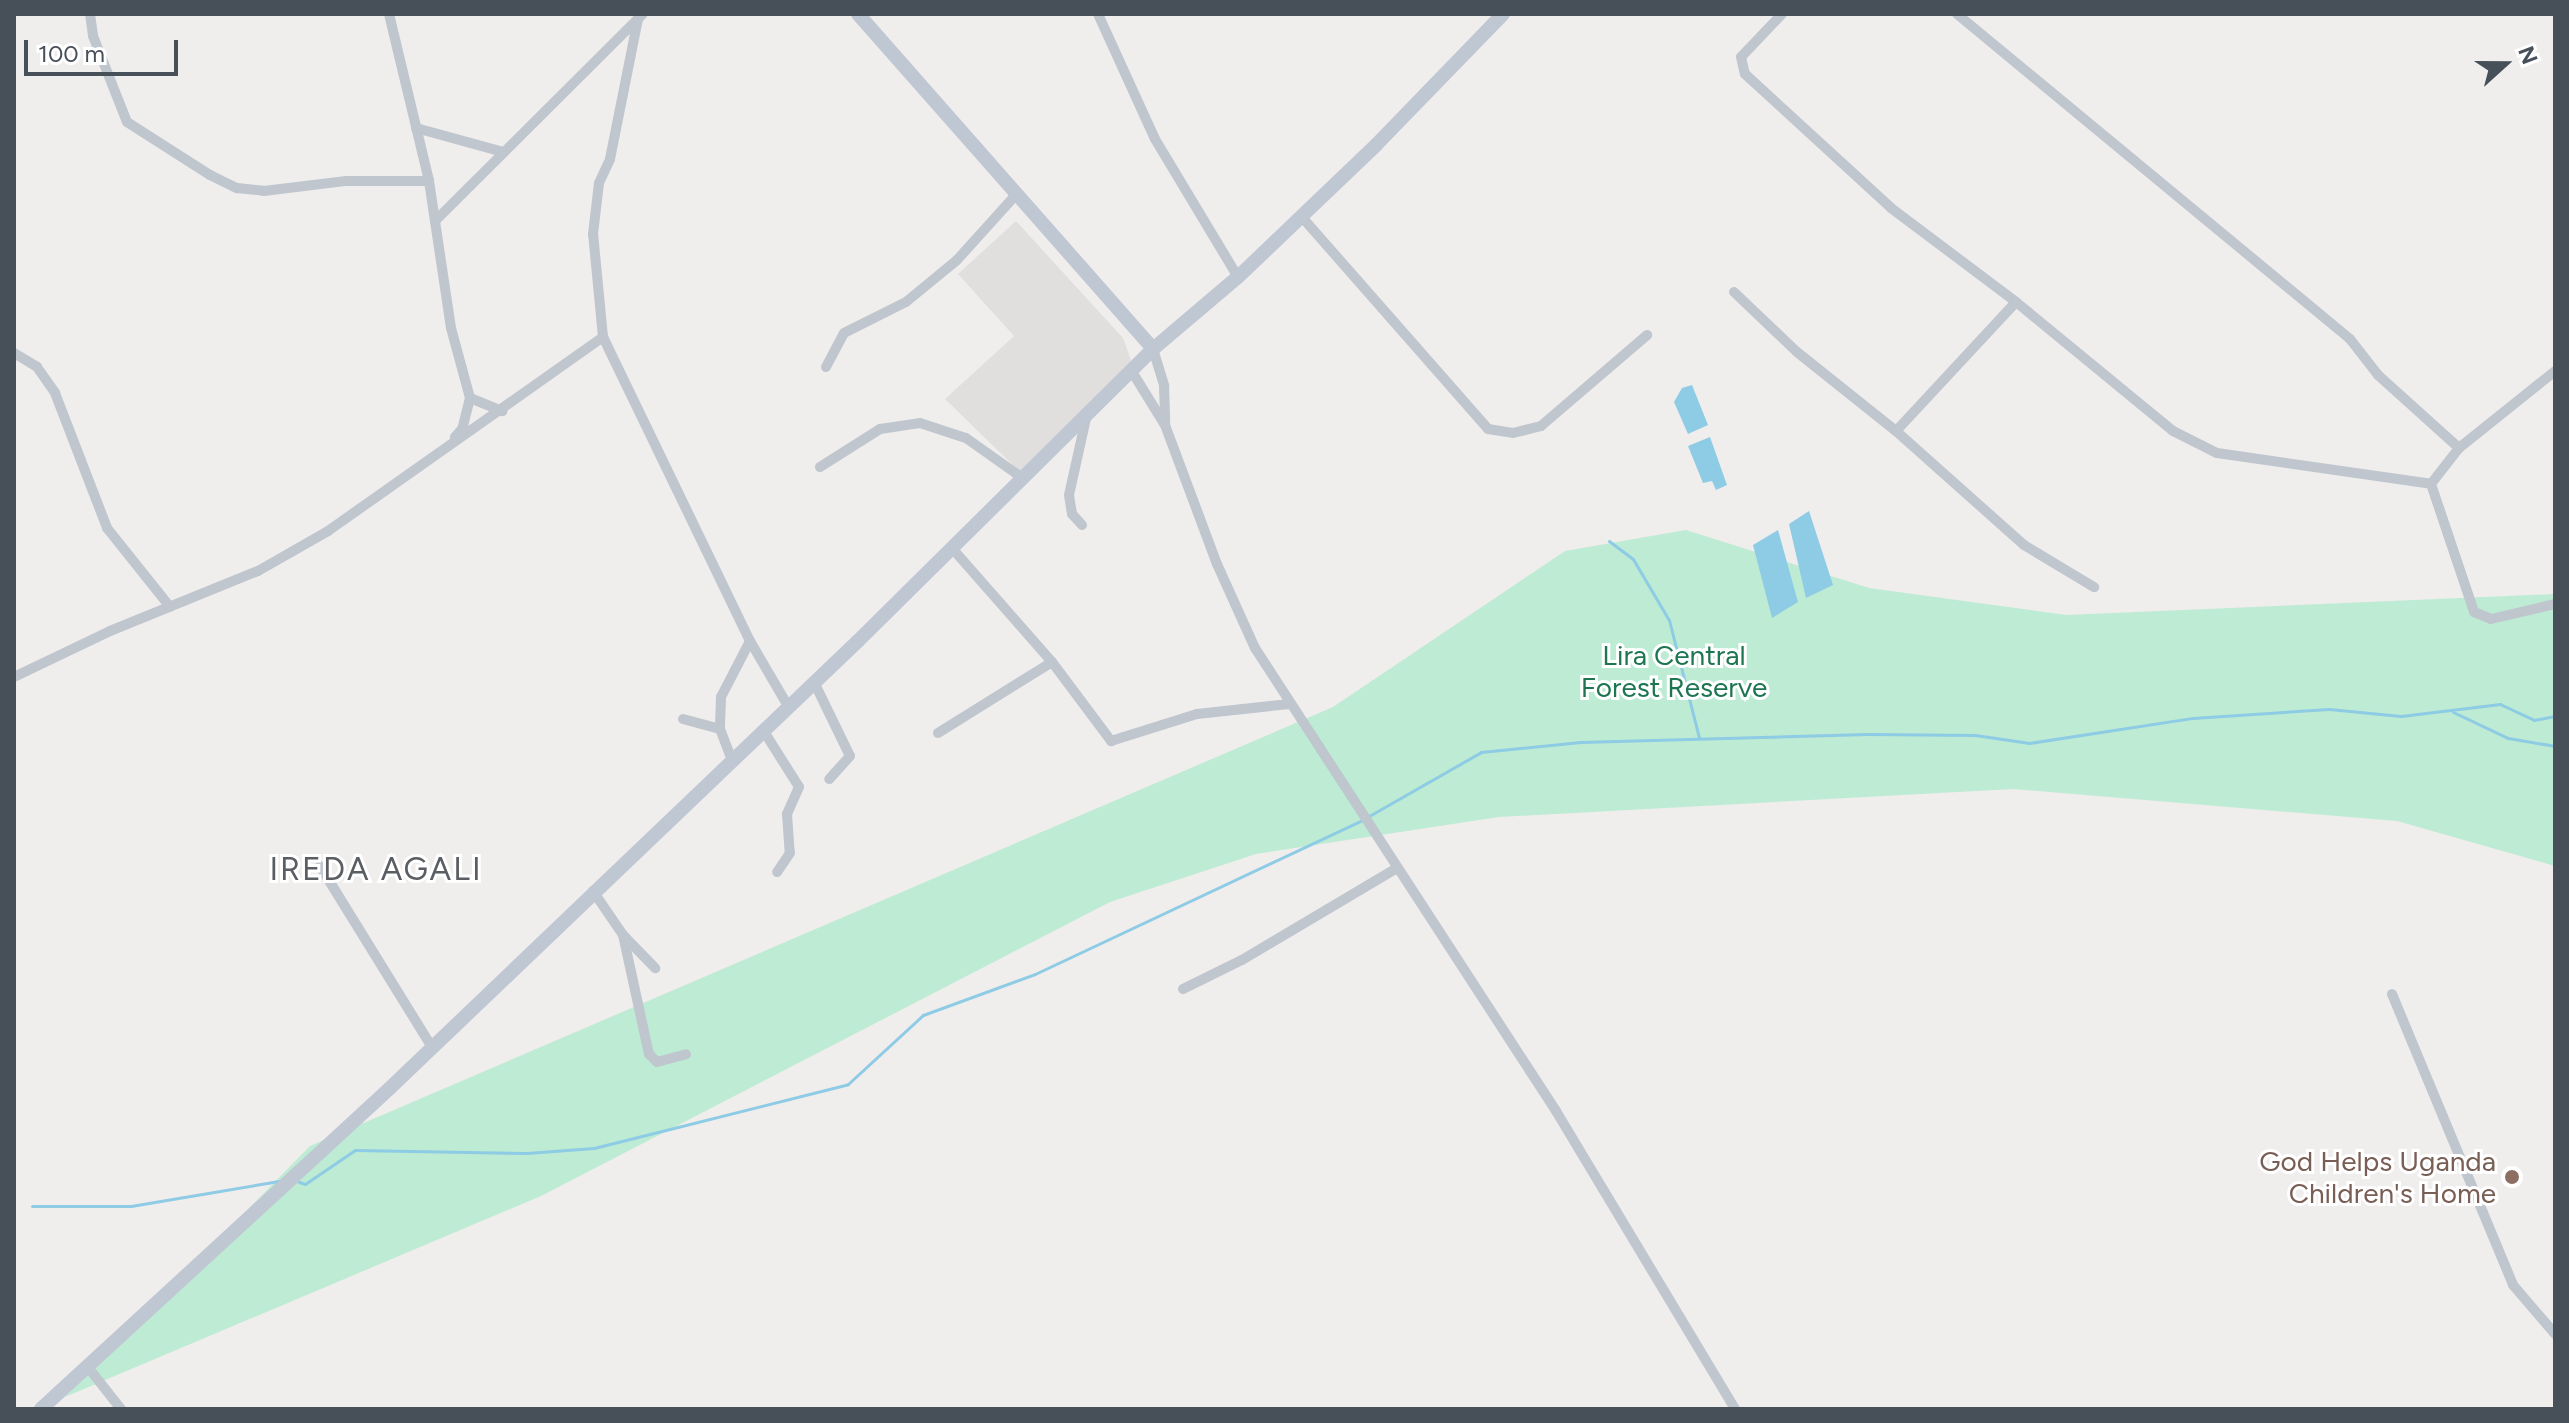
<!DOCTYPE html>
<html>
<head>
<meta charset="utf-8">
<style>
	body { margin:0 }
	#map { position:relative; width:2569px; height:1423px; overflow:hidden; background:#f0eded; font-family:Figtree,sans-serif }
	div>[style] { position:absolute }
	.education>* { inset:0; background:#e1dede }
	.green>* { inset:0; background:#beebd3 }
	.water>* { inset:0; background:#8ecbe5 }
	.stream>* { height:3px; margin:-1.5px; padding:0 1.5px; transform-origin:1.5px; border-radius:1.5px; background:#8ecbe5 }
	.street>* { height:10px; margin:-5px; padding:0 5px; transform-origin:5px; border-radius:5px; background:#bfc6ce }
	.secondary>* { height:14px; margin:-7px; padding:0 7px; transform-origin:7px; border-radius:7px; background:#bfc7d3 }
	.dots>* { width:22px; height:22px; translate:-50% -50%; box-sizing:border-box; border:4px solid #fff; border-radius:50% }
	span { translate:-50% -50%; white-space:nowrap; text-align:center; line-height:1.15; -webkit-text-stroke:6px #fff; paint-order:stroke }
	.park-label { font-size:28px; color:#1d7551 }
	.education-label { font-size:28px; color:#785e54 }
	.right { translate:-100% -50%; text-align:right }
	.quarter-label { font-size:32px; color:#5a5d61; letter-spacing:2px }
	.frame { position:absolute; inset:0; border:16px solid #474f59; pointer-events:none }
	.north { position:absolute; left:2465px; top:24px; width:80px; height:80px; -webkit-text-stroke:6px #fff; paint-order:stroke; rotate:69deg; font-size:22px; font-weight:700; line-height:32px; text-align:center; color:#474f59 }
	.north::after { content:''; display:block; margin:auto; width:28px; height:36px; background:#474f59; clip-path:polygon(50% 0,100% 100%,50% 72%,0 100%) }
	.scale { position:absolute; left:24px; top:40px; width:154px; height:36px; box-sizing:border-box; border:4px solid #474f59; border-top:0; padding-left:10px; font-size:24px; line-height:28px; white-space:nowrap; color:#474f59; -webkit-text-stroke:6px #fff; paint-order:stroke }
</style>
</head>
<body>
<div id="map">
	<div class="education">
		<div style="clip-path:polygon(1016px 221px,1123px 338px,1131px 360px,1128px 370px,1022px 474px,945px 399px,1014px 336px,958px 274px)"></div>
	</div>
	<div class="green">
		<div style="clip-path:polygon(1686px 530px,1869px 588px,2066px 615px,2555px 594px,2555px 866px,2397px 821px,2013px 789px,1499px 817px,1256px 854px,1110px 902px,541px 1196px,65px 1397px,310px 1146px,1333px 707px,1565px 551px)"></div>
	</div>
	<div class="water">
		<div style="clip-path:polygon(1692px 385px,1708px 425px,1688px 434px,1674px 402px,1682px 388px)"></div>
		<div style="clip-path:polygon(1710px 437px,1727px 485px,1716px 490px,1712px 481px,1703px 483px,1688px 446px)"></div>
		<div style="clip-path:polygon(1809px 511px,1833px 585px,1806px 598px,1789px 524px)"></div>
		<div style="clip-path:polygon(1778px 530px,1798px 602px,1772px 618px,1753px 545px)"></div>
	</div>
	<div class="stream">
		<div style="left:1609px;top:541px;width:30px;rotate:37deg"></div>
		<div style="left:1633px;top:559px;width:71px;rotate:59.5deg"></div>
		<div style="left:1669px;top:620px;width:122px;rotate:75.7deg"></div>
		<div style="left:2453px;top:712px;width:61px;rotate:25.3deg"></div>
		<div style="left:2508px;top:738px;width:48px;rotate:9.7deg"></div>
		<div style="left:1369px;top:816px;width:129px;rotate:-29.7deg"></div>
		<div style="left:1481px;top:752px;width:100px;rotate:-5.7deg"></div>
		<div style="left:1581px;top:742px;width:287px;rotate:-1.6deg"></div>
		<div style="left:1868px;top:734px;width:107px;rotate:0.5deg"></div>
		<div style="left:1975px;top:735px;width:55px;rotate:8.4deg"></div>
		<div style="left:2029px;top:743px;width:166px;rotate:-8.7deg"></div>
		<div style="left:2193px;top:718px;width:136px;rotate:-3.8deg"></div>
		<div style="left:2329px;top:709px;width:72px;rotate:5.6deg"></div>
		<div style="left:2401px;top:716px;width:100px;rotate:-6.9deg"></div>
		<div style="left:2500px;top:704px;width:38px;rotate:25deg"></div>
		<div style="left:2534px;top:720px;width:21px;rotate:-11deg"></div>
		<div style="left:299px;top:1182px;width:6px;rotate:18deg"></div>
		<div style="left:305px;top:1184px;width:60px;rotate:-34.2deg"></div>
		<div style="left:355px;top:1150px;width:172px;rotate:1deg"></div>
		<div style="left:527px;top:1153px;width:67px;rotate:-4.3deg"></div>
		<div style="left:594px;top:1148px;width:262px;rotate:-14.1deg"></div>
		<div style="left:848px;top:1084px;width:102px;rotate:-42.6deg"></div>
		<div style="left:923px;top:1015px;width:119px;rotate:-20.1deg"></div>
		<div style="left:1035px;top:974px;width:361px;rotate:-25.2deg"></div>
		<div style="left:32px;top:1206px;width:99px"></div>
		<div style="left:131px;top:1206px;width:150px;rotate:-9.6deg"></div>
	</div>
	<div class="street">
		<div style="left:90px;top:14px;width:22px;rotate:82deg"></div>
		<div style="left:93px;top:36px;width:92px;rotate:68.4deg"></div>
		<div style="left:127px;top:122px;width:98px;rotate:32.6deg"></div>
		<div style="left:210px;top:175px;width:30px;rotate:26deg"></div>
		<div style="left:237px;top:188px;width:27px;rotate:6deg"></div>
		<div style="left:264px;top:191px;width:83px;rotate:-7deg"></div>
		<div style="left:346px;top:181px;width:83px"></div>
		<div style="left:389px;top:14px;width:172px;rotate:76.5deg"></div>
		<div style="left:429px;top:181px;width:149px;rotate:81.5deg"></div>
		<div style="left:451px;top:328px;width:73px;rotate:74.8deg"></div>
		<div style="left:470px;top:398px;width:32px;rotate:104deg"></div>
		<div style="left:462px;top:429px;width:11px;rotate:131deg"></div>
		<div style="left:1098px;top:14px;width:137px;rotate:65.5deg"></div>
		<div style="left:1155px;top:139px;width:161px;rotate:59deg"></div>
		<div style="left:1782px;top:14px;width:59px;rotate:133.6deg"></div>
		<div style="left:1741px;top:57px;width:17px;rotate:77deg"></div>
		<div style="left:1745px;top:74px;width:198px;rotate:42.5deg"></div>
		<div style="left:1891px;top:208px;width:156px;rotate:36.9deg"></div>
		<div style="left:2016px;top:302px;width:203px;rotate:39.4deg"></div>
		<div style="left:2173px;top:431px;width:49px;rotate:26.6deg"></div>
		<div style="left:2217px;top:453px;width:216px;rotate:8.2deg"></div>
		<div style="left:1957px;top:14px;width:510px;rotate:39.59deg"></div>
		<div style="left:2350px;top:339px;width:46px;rotate:52.1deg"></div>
		<div style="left:2378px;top:375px;width:109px;rotate:42deg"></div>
		<div style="left:2459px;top:448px;width:46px;rotate:127.9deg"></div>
		<div style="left:416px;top:128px;width:90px;rotate:15.4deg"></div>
		<div style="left:1301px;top:216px;width:283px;rotate:48.7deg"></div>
		<div style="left:1488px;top:429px;width:25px;rotate:9deg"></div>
		<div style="left:1513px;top:433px;width:29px;rotate:-14deg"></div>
		<div style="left:1541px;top:426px;width:140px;rotate:-40.6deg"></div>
		<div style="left:435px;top:221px;width:293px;rotate:-44.9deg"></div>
		<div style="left:1734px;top:292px;width:87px;rotate:43.6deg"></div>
		<div style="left:1797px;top:352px;width:127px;rotate:38.6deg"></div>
		<div style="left:2016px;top:302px;width:176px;rotate:132.9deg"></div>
		<div style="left:1896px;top:431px;width:171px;rotate:41.7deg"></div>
		<div style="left:2024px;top:545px;width:82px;rotate:31deg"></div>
		<div style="left:603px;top:337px;width:338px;rotate:64.2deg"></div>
		<div style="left:750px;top:641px;width:63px;rotate:117.4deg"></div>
		<div style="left:721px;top:697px;width:32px;rotate:92deg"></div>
		<div style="left:720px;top:729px;width:33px;rotate:69deg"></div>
		<div style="left:1153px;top:349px;width:39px;rotate:73deg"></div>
		<div style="left:1164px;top:386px;width:35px;rotate:88deg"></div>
		<div style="left:14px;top:353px;width:27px;rotate:31deg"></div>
		<div style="left:37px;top:367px;width:32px;rotate:55deg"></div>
		<div style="left:55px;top:393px;width:145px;rotate:68.9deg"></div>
		<div style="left:107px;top:528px;width:101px;rotate:51.4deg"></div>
		<div style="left:826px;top:367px;width:38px;rotate:-62deg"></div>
		<div style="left:844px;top:333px;width:69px;rotate:-26.6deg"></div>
		<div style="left:906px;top:302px;width:66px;rotate:-39.5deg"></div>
		<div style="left:957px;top:260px;width:85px;rotate:-47.9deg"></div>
		<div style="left:1131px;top:370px;width:65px;rotate:58.3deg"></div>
		<div style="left:1165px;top:425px;width:148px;rotate:69.5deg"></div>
		<div style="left:1217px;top:564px;width:92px;rotate:65.7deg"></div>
		<div style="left:1255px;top:648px;width:552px;rotate:56.97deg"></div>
		<div style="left:1556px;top:1111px;width:348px;rotate:59deg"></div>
		<div style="left:470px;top:398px;width:35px;rotate:22deg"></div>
		<div style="left:2459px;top:448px;width:123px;rotate:-38.7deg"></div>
		<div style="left:820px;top:467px;width:71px;rotate:-32.3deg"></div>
		<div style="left:880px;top:429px;width:40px;rotate:-8.5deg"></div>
		<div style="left:920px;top:423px;width:48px;rotate:18.1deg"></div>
		<div style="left:966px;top:438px;width:67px;rotate:35.3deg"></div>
		<div style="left:2431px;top:484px;width:135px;rotate:71.4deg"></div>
		<div style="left:2474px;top:612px;width:18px;rotate:22deg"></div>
		<div style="left:2491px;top:619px;width:66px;rotate:-13.2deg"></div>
		<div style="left:1082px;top:525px;width:15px;rotate:-132deg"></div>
		<div style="left:1072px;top:514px;width:19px;rotate:-99deg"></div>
		<div style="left:1069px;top:495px;width:83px;rotate:-77.5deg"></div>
		<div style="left:951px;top:547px;width:153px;rotate:48.7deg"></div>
		<div style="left:1052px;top:662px;width:99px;rotate:53.2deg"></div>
		<div style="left:1111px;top:741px;width:90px;rotate:-17.4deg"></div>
		<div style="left:1197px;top:714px;width:93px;rotate:-6.2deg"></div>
		<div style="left:750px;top:641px;width:75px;rotate:59.7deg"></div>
		<div style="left:14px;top:677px;width:106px;rotate:-25.6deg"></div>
		<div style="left:110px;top:631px;width:160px;rotate:-22.1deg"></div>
		<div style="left:258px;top:571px;width:81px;rotate:-29.7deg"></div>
		<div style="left:328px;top:531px;width:337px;rotate:-35.2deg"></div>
		<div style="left:603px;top:337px;width:103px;rotate:-95.5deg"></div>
		<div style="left:593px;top:234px;width:51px;rotate:-83.3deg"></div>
		<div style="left:599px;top:183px;width:26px;rotate:-65deg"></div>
		<div style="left:610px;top:159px;width:143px;rotate:-78.7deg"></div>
		<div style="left:814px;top:682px;width:82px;rotate:64.1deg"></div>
		<div style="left:850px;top:756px;width:31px;rotate:132deg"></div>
		<div style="left:683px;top:719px;width:38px;rotate:15deg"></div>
		<div style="left:763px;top:730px;width:67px;rotate:57.7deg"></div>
		<div style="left:799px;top:787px;width:30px;rotate:114deg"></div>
		<div style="left:787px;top:814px;width:39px;rotate:86deg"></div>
		<div style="left:790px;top:853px;width:23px;rotate:124deg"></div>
		<div style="left:938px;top:733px;width:134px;rotate:-31.9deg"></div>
		<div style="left:320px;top:866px;width:213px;rotate:58.3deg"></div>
		<div style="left:593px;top:891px;width:53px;rotate:55.7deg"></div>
		<div style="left:623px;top:935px;width:122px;rotate:77.7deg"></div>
		<div style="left:649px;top:1054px;width:11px;rotate:45deg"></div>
		<div style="left:657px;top:1062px;width:30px;rotate:-15deg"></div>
		<div style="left:624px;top:936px;width:45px;rotate:45.9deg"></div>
		<div style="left:1183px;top:989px;width:66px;rotate:-26.2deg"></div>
		<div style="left:1242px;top:960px;width:180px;rotate:-30.7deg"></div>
		<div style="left:2392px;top:994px;width:315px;rotate:67.4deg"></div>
		<div style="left:2513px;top:1285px;width:65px;rotate:49.4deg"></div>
		<div style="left:87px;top:1366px;width:55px;rotate:51.7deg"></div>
	</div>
	<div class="secondary">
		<div style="left:858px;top:14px;width:446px;rotate:48.6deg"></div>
		<div style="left:41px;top:1409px;width:474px;rotate:-42.6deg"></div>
		<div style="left:390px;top:1088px;width:647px;rotate:-43.69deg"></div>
		<div style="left:858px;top:641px;width:415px;rotate:-44.7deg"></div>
		<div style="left:1153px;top:349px;width:111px;rotate:-40.3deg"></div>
		<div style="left:1238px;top:277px;width:192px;rotate:-43.7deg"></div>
		<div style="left:1377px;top:144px;width:181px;rotate:-45.9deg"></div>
	</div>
	<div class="dots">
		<div style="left:2512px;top:1177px;background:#8d6e63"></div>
	</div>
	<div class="park-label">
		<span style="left:1674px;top:671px">Lira Central<br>Forest Reserve</span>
	</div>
	<div class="education-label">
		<span class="right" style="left:2496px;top:1177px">God Helps Uganda<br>Children's Home</span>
	</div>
	<div class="quarter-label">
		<span style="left:376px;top:869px">IREDA AGALI</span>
	</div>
	<div class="frame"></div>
	<div class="north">N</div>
	<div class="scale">100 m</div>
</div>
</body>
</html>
